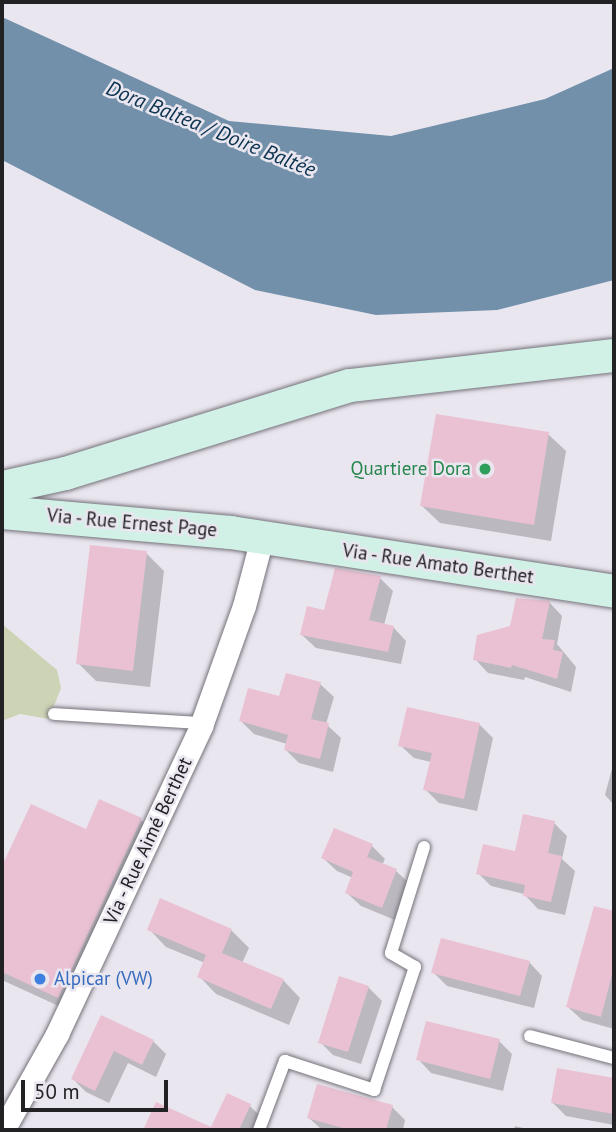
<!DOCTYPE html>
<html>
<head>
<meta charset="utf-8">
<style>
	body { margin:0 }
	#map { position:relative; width:616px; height:1132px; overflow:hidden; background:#eae6f0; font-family:"PT Sans",sans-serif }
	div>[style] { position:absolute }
	.green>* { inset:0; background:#ccd4b5 }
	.water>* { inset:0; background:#7290aa }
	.shadow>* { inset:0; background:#0003 }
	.building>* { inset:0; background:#e9c1d3 }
	.roads { filter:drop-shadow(0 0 2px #75727a) drop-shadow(0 0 2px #75727a) }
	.lane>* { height:12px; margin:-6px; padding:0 6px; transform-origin:6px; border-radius:6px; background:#fff }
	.street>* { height:23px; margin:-11.5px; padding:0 11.5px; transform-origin:11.5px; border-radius:11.5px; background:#fff }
	.secondary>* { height:33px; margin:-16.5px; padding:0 16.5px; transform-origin:16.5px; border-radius:16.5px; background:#d1f0e6 }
	.dots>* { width:19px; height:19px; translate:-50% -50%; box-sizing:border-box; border:4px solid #eae6f0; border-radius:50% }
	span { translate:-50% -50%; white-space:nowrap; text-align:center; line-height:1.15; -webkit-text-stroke:5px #eae6f0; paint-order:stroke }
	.leisure-label { font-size:19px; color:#27864d }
	.right { translate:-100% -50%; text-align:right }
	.street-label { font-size:19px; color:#222124 }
	.shop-label { font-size:19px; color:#366cbe }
	.left { translate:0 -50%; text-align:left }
	.water-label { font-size:21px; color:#0c334f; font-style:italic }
	.frame { position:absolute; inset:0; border:4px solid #222124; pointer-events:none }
	.scale { position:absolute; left:21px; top:1080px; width:147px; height:32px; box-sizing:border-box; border:4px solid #222124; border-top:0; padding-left:9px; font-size:21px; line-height:24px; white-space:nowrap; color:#222124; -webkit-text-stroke:5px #eae6f0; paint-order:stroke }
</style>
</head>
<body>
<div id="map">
	<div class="green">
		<div style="clip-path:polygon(2px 624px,57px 670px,61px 688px,49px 719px,20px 714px,2px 721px)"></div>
	</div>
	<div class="water">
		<div style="clip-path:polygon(2px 17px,229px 121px,391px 136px,545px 99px,614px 68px,614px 280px,497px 310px,376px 315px,255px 290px,2px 160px)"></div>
	</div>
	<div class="shadow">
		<div style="clip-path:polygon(548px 434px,566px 451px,551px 541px,440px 523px,422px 506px)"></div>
		<div style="clip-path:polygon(146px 553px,164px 571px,150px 687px,96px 681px,78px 663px)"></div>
		<div style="clip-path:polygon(380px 578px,393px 591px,384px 625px,393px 627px,406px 641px,401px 664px,316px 648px,302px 635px,325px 612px)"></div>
		<div style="clip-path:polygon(549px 602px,562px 616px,557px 644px,576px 667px,571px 692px,525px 677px,524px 680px,488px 673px,475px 659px,512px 627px)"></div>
		<div style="clip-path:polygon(320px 684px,334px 697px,326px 724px,341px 738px,333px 772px,299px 763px,286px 750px,287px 744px,254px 734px,241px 721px,281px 699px)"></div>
		<div style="clip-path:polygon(479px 724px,493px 738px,477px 811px,439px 803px,425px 789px,431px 762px,414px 758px,400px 745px)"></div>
		<div style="clip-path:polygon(614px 761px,614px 805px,605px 795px)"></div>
		<div style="clip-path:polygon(100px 801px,141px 820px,159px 837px,76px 1014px,2px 980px,2px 870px,31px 806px,87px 832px)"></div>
		<div style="clip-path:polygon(554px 823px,567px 836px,562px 859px,575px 871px,565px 915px,538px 909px,524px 894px,491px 886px,478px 873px,516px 853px)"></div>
		<div style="clip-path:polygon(372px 846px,385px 859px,382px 865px,396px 871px,410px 884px,395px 920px,361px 906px,347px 893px,353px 878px,337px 871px,323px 858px)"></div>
		<div style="clip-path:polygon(614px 909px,614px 1029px,582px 1020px,568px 1007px)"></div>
		<div style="clip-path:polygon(149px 929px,231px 930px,249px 948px,242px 963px,283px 980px,300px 998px,289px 1025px,216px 994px,199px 976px,205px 963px,166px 947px)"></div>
		<div style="clip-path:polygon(529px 962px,542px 976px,534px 1008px,447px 986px,433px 972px)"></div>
		<div style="clip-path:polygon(368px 987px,382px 1001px,361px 1064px,333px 1055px,320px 1042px)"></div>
		<div style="clip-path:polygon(102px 1017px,153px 1041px,166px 1054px,156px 1077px,128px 1063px,109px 1103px,86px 1092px,73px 1079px)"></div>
		<div style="clip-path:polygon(499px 1041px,512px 1054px,503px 1091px,431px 1073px,418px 1059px)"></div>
		<div style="clip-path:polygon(558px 1070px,614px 1080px,614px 1125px,566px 1116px,553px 1103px)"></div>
		<div style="clip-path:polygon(227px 1095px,250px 1106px,259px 1115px,252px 1130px,211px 1130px)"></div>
		<div style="clip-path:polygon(392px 1107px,405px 1120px,403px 1130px,322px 1130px,309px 1118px)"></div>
		<div style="clip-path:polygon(515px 1126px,531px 1130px,514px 1130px)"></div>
	</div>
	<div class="building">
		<div style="clip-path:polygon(436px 414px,549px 432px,534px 525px,420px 506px)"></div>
		<div style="clip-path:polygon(90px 545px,147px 551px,133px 671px,76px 664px)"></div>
		<div style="clip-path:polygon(335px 568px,381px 576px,369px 620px,394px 626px,388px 652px,300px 635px,307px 606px,324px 610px)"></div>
		<div style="clip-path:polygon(516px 598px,550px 601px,542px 639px,555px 640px,553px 650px,563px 652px,557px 679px,512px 665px,511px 668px,473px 660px,477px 635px,510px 626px)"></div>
		<div style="clip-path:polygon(286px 673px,321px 682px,311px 719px,329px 723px,320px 759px,284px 750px,288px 735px,239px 721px,248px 688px,279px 696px)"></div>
		<div style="clip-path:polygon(407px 707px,480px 723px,464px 799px,423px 790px,432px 753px,398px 746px)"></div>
		<div style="clip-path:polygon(99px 799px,142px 818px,58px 998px,2px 972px,2px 866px,31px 804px,86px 829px)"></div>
		<div style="clip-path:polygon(523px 814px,555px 821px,548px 853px,562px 856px,551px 902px,523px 896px,525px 885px,476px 874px,483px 844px,515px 851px)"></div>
		<div style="clip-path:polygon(334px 828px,373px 844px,367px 857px,397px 869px,382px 908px,345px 893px,353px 872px,321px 858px)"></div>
		<div style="clip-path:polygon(160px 898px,232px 929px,222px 953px,284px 979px,271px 1009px,197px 977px,206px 955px,147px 930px)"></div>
		<div style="clip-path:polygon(594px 906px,614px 911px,614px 967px,601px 1017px,566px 1007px)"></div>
		<div style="clip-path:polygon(441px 938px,530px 961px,520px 996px,431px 973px)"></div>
		<div style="clip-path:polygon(339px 976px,369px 986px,348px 1052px,318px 1043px)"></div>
		<div style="clip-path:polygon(101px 1015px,154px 1040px,142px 1065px,114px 1051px,95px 1091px,71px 1079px)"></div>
		<div style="clip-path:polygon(426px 1021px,500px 1039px,490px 1079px,416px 1060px)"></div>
		<div style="clip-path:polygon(557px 1068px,614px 1078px,614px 1114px,551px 1103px)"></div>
		<div style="clip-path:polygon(317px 1084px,393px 1105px,386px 1130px,350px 1130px,307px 1118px)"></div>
		<div style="clip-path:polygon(227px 1093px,251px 1104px,239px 1130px,143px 1130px,156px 1102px,211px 1127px)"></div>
	</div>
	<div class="roads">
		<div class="lane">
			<div style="left:54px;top:714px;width:148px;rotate:3.5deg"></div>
			<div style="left:530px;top:1036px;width:87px;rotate:14.7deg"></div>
			<div style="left:259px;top:1130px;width:74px;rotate:-69.4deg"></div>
			<div style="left:285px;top:1061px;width:94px;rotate:18deg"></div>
			<div style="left:374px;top:1090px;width:130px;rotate:-71.6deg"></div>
			<div style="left:415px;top:967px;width:28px;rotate:-150deg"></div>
			<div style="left:391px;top:953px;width:111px;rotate:-72.7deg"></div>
		</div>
		<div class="street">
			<div style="left:3px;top:1130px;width:110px;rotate:-60.6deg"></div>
			<div style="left:57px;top:1034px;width:340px;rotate:-64.9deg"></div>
			<div style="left:201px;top:726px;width:127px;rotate:-70.3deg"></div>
			<div style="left:244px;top:606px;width:70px;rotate:-75.2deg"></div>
		</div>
		<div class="secondary">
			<div style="left:2px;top:487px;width:65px;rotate:-12.5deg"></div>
			<div style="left:65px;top:473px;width:298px;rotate:-17.2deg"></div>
			<div style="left:350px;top:385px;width:266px;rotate:-6.5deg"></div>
			<div style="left:2px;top:512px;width:229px;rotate:5deg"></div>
			<div style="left:230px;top:532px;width:389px;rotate:8.7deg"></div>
		</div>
	</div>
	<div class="dots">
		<div style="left:485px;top:469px;background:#2e9e5b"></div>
		<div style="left:40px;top:979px;background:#3f7fe0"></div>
	</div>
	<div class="leisure-label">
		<span class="right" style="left:471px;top:469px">Quartiere Dora</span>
	</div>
	<div class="street-label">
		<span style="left:132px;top:523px;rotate:5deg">Via - Rue Ernest Page</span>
		<span style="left:438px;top:564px;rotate:8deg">Via - Rue Amato Berthet</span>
		<span style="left:148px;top:841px;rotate:-65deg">Via - Rue Aimé Berthet</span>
	</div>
	<div class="shop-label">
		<span class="left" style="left:54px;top:979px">Alpicar (VW)</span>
	</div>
	<div class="water-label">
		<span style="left:211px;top:129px;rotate:22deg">Dora Baltea / Doire Baltée</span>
	</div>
	<div class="frame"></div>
	<div class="scale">50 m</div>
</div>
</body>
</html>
